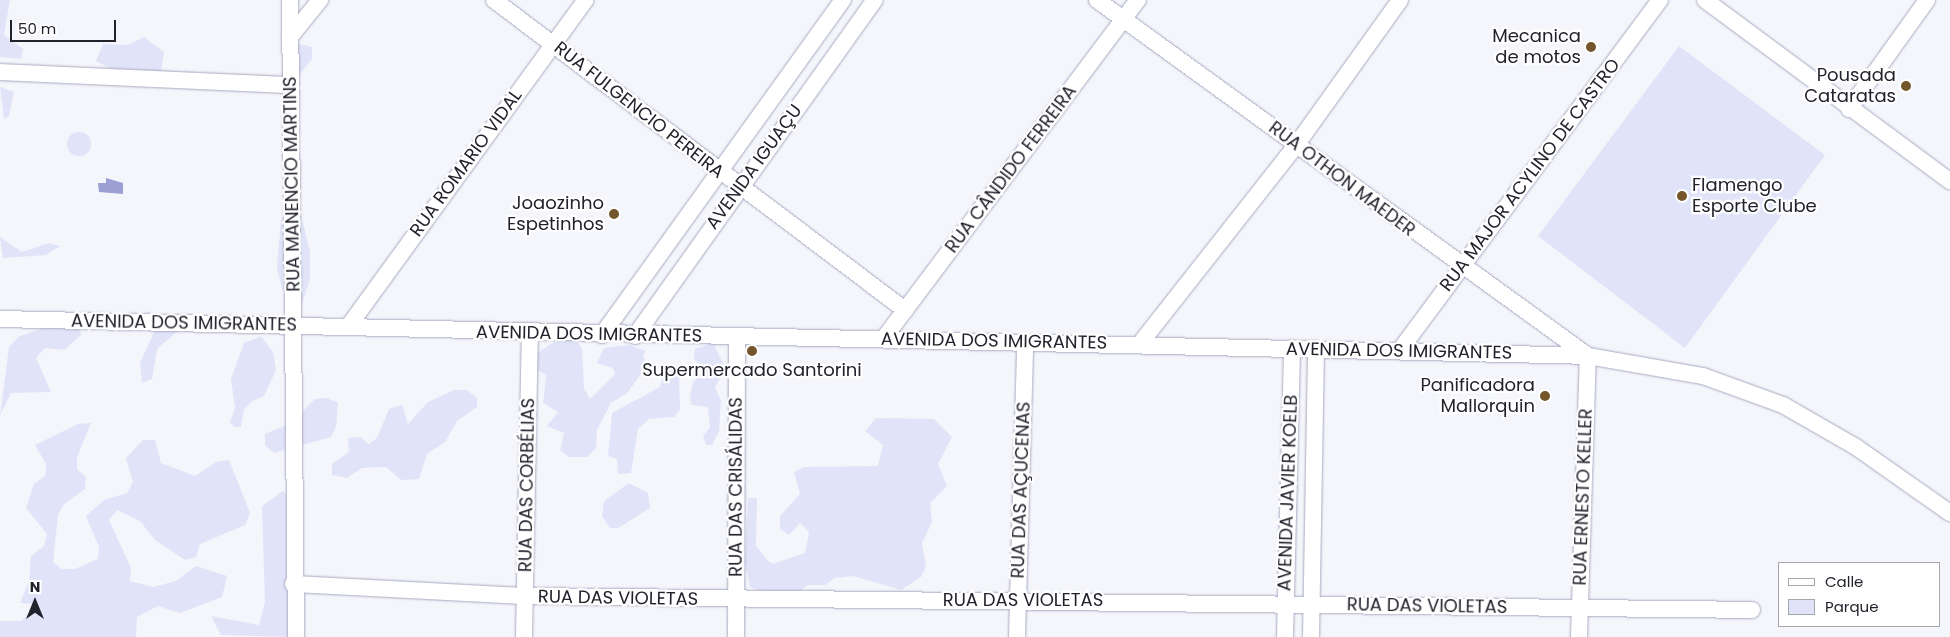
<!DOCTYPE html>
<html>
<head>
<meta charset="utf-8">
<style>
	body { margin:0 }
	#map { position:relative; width:1950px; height:637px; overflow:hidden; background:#f5f6fb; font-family:Poppins,sans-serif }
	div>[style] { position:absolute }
	.green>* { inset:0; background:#e1e3f8 }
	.round { border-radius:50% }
	.water>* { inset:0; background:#9b9fd4 }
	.roads { filter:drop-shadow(0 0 1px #a7a9c1) drop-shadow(0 0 1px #a7a9c1) }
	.minor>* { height:16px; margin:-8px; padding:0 8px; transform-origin:8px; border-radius:8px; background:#fff }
	.dots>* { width:14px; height:14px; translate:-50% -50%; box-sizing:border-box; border:2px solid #fff; border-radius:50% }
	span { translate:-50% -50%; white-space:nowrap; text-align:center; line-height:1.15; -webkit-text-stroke:4.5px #fff; paint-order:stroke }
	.poi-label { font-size:18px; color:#21222b }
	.right { translate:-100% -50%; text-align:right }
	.left { translate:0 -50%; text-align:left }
	.street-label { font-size:18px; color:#21222b }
	.legend { position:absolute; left:1778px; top:562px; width:162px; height:65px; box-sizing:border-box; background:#fff; border:1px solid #a6a7aa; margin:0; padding:6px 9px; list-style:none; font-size:15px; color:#21222b }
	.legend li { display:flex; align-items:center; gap:10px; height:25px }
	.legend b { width:25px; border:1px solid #a6a7aa }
	.north { position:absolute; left:10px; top:577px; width:50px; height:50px; -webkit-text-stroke:4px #fff; paint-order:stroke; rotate:0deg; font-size:14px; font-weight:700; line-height:20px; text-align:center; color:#21222b }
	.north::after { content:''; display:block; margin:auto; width:18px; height:22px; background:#21222b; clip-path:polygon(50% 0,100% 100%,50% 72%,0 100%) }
	.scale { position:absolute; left:10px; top:20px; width:106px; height:22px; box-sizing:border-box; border:2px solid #21222b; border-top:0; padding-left:6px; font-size:15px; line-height:18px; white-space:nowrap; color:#21222b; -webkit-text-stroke:4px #fff; paint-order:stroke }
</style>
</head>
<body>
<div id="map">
	<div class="green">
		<div style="clip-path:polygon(0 0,10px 0,4px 35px,23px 49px,21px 59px,0 57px)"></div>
		<div style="clip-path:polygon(144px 37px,164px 52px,161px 71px,113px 70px,96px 61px,103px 44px,128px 45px)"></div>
		<div style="clip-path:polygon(295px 43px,312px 47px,312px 59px,292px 84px,281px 81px,281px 75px)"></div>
		<div style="clip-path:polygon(1679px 46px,1825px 155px,1685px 348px,1538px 236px)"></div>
		<div style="clip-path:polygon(0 87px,14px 92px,9px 116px,4px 119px)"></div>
		<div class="round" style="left:67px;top:132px;width:24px;height:24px"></div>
		<div style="clip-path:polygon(299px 205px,310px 252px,310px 280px,301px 305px,282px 290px,277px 267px,281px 221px,286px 210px)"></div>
		<div style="clip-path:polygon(0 237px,22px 252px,49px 243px,60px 246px,46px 255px,3px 258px)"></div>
		<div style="clip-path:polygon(48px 326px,80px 328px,81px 335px,64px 350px,45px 348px,36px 358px,51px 392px,11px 393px,0 415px,9px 347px,18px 337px)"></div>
		<div style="clip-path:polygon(155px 330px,179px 330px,157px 349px,152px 379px,142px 383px,140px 363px)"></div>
		<div style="clip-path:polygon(261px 336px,273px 352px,276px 370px,264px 396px,252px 401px,244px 410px,241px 427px,234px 427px,230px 422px,235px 408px,231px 379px,244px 343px)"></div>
		<div style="clip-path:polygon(576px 339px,582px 349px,584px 389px,590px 399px,615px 374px,613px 368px,597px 363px,604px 348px,629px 345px,646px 351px,643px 355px,647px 366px,627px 393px,611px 403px,597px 430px,596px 448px,587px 457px,569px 457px,560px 450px,564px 433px,547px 426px,558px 412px,543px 403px,546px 375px,535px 369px,537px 353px,557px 340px)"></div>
		<div style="clip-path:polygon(713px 343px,726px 369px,715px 387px,721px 401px,719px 431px,712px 445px,706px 445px,703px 437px,710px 427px,708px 407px,692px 405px,690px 399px,692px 384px,703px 370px,694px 359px,695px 349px)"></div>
		<div style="clip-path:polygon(666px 368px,679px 374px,680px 410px,674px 417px,649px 419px,638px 429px,631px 473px,618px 474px,617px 459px,608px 456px,612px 413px,660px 387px)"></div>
		<div style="clip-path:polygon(467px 390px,477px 398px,477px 407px,457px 421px,445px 442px,427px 454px,419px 479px,401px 480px,386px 467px,362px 468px,347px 478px,332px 475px,332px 464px,349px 452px,348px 438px,360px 437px,369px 444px,377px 438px,389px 409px,402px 405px,408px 424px,428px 402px,454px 390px)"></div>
		<div style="clip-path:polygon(327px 398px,338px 403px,336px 427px,331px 437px,274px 453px,265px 445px,265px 434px,290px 424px,315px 399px)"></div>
		<div style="clip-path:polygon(876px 418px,934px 419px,952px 437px,938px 464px,947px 486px,930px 503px,932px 522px,922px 543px,926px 566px,921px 577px,901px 590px,853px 576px,835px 578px,825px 585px,808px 585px,798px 592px,768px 593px,750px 587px,745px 564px,748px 498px,757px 498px,756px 546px,768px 561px,773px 564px,805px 553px,809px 532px,800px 523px,789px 535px,780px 529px,780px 516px,800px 494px,794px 472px,804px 467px,878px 466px,883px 445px,865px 431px)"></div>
		<div style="clip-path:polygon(91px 423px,77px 457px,77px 469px,86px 477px,85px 489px,64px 504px,58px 515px,53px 562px,62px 569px,75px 569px,98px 559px,99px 547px,86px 516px,104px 500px,127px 493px,133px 482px,126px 458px,143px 440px,155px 440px,161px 463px,195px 476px,216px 462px,229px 460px,250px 513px,245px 525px,200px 544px,196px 557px,185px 560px,155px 540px,140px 521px,117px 510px,109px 520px,131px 568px,130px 581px,153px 587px,176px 581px,196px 566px,227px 576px,222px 597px,180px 613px,158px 606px,137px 617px,136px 637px,0 637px,0 621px,22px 621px,36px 604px,20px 603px,29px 581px,31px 556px,44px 546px,47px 534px,26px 508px,34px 484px,45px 476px,46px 464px,35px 445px,78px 424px)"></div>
		<div style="clip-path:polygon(629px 483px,648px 493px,650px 508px,618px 528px,610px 528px,602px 516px,604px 501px)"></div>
		<div style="clip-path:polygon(283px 491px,299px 509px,294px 637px,221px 635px,211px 616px,259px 625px,265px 602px,262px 506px)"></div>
	</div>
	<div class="water">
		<div style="clip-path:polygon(106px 178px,123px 183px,123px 194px,99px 192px,98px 183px,106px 183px)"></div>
	</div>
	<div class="roads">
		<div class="minor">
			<div style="left:290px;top:0;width:637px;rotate:89.46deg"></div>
			<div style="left:494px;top:0;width:515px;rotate:37.03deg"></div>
			<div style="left:1097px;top:0;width:606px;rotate:35.94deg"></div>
			<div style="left:1705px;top:0;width:305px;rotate:36.5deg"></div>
			<div style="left:290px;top:37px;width:48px;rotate:-51deg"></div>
			<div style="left:0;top:72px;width:290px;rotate:2.6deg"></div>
			<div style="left:1849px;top:109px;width:134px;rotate:-54.4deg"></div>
			<div style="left:0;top:319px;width:1588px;rotate:1.33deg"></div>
			<div style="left:1588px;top:356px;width:117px;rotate:9.9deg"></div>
			<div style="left:1703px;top:376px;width:85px;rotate:19.9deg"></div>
			<div style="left:1783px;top:405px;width:84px;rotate:29.9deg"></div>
			<div style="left:1856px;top:447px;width:115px;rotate:35.1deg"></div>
			<div style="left:348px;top:327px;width:404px;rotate:-54deg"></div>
			<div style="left:602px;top:335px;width:413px;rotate:-54.3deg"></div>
			<div style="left:635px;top:336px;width:413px;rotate:-54.5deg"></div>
			<div style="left:884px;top:338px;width:423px;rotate:-53.1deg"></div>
			<div style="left:1139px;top:345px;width:256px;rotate:-51.8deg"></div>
			<div style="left:1297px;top:144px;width:177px;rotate:-54.4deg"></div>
			<div style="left:1400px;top:350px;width:436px;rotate:-53.4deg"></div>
			<div style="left:293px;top:584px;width:232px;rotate:3deg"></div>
			<div style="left:525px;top:596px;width:1227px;rotate:0.65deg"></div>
			<div style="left:524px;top:637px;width:303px;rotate:-88.9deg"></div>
			<div style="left:736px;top:637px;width:300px;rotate:-89.8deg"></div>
			<div style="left:1017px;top:637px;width:294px;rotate:-88.4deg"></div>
			<div style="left:1285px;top:637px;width:289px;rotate:-88.6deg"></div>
			<div style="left:1311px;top:637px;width:288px;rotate:-89deg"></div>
			<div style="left:1579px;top:637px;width:281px;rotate:-88.2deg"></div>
		</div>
	</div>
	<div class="dots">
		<div style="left:1591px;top:47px;background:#75552b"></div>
		<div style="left:1906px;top:86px;background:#75552b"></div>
		<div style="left:1682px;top:196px;background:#75552b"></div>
		<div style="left:614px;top:214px;background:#75552b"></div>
		<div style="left:752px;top:351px;background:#75552b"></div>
		<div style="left:1545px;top:396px;background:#75552b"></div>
	</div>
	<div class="poi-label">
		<span class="right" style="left:1581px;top:47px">Mecanica<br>de motos</span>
		<span class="right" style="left:1896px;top:86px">Pousada<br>Cataratas</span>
		<span class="left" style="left:1692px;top:196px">Flamengo<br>Esporte Clube</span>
		<span class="right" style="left:604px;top:214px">Joaozinho<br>Espetinhos</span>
		<span style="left:752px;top:370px">Supermercado Santorini</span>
		<span class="right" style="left:1535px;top:396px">Panificadora<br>Mallorquin</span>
	</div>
	<div class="street-label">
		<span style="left:639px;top:110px;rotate:38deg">RUA FULGENCIO PEREIRA</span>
		<span style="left:466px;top:163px;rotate:-54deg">RUA ROMARIO VIDAL</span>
		<span style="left:754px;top:167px;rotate:-54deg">AVENIDA IGUAÇU</span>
		<span style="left:1011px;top:169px;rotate:-53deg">RUA CÂNDIDO FERREIRA</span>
		<span style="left:1530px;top:175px;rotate:-53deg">RUA MAJOR ACYLINO DE CASTRO</span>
		<span style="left:1342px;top:179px;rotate:37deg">RUA OTHON MAEDER</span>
		<span style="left:292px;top:184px;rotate:-91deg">RUA MANENCIO MARTINS</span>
		<span style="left:184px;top:323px;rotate:1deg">AVENIDA DOS IMIGRANTES</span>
		<span style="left:589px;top:334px;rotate:1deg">AVENIDA DOS IMIGRANTES</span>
		<span style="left:994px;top:341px;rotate:1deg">AVENIDA DOS IMIGRANTES</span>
		<span style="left:1399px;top:351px;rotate:1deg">AVENIDA DOS IMIGRANTES</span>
		<span style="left:527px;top:485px;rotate:-89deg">RUA DAS CORBÉLIAS</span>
		<span style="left:736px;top:487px;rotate:-90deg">RUA DAS CRISÁLIDAS</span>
		<span style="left:1021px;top:490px;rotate:-88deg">RUA DAS AÇUCENAS</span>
		<span style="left:1288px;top:493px;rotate:-88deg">AVENIDA JAVIER KOELB</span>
		<span style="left:1583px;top:497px;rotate:-88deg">RUA ERNESTO KELLER</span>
		<span style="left:618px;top:598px;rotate:1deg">RUA DAS VIOLETAS</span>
		<span style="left:1023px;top:600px">RUA DAS VIOLETAS</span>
		<span style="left:1427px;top:606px;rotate:1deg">RUA DAS VIOLETAS</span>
	</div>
	<ul class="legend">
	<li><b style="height:6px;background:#fff"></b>Calle</li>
	<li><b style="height:14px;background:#e1e3f8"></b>Parque</li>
	</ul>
	<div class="north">N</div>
	<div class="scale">50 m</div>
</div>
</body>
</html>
